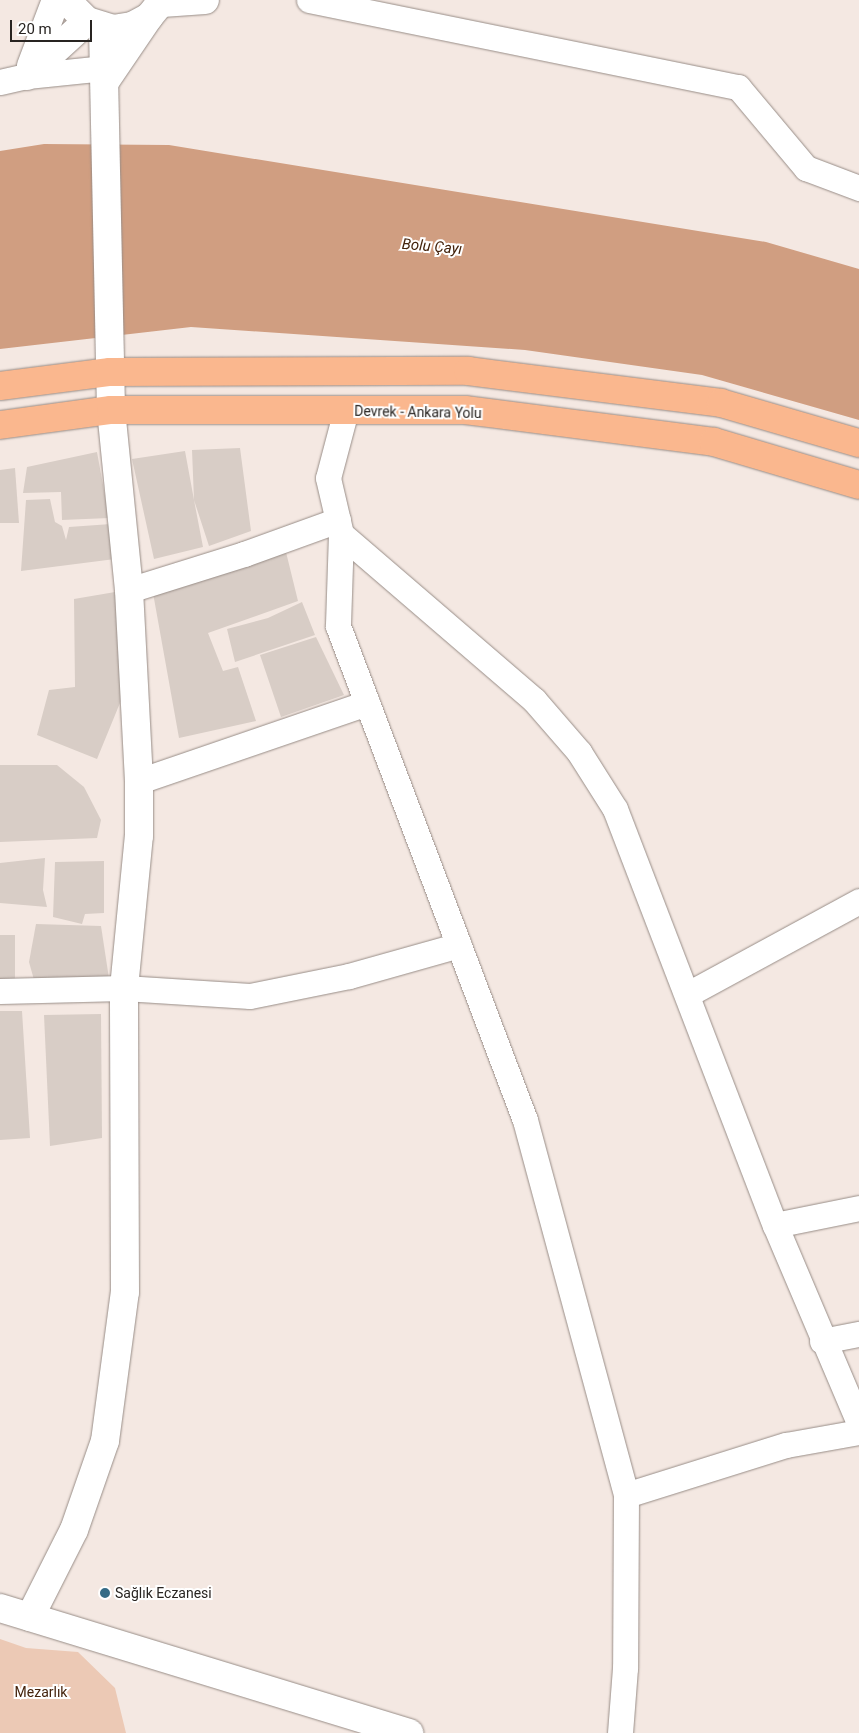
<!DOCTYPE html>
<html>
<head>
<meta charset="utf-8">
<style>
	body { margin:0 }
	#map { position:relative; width:859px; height:1733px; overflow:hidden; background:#f4e8e2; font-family:Roboto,sans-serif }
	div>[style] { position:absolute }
	.green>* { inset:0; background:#ecc9b5 }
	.water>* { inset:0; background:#d09e81 }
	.building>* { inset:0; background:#d8cdc6 }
	.roads { filter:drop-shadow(0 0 1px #988d87) drop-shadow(0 0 1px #988d87) }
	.minor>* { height:25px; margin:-12.5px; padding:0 12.5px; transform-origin:12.5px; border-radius:12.5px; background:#fff }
	.tertiary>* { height:28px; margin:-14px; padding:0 14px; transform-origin:14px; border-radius:14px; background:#fff }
	.trunk>* { height:28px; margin:-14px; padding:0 14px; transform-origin:14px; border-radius:14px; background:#fab78e }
	.dots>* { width:14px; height:14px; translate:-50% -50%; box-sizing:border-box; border:2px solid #fff; border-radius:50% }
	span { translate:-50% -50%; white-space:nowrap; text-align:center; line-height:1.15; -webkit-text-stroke:4px #fff; paint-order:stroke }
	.street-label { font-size:14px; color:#282421 }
	.poi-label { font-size:14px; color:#282421 }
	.left { translate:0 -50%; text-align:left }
	.park-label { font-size:14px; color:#44230c }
	.water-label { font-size:15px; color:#43220b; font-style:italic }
	.scale { position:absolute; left:10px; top:20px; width:82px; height:22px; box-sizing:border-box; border:2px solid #282421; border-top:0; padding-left:6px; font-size:15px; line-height:18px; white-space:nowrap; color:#282421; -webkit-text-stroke:4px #fff; paint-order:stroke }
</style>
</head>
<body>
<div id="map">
	<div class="green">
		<div style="clip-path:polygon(0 1639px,26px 1648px,78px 1652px,115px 1688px,126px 1733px,0 1733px)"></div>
	</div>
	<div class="water">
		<div style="clip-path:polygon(44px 144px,169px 145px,766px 242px,859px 269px,859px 420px,702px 375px,525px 350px,191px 327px,0 349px,0 151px)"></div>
	</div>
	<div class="building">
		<div style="clip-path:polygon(240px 448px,251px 531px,209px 546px,194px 500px,203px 547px,154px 559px,132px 459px,185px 451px,194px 500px,192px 450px)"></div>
		<div style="clip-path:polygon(97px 452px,109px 518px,62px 520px,61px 492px,23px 493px,27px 467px)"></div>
		<div style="clip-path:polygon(15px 468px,19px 523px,0 523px,0 470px)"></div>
		<div style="clip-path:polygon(50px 499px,55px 522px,62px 526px,66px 540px,69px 527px,111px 524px,115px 559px,21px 571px,26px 500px)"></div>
		<div style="clip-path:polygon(285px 548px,298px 601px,208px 633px,223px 671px,238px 667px,256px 721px,179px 738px,153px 593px)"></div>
		<div style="clip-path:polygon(121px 591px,129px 681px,97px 759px,37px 735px,49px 690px,75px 687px,74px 599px)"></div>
		<div style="clip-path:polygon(302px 602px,315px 635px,235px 662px,227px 629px,268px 618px)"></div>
		<div style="clip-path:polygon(316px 637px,344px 695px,281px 717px,260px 655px)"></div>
		<div style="clip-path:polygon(0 765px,57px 765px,84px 787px,101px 820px,97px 838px,0 842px)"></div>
		<div style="clip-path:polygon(45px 858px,43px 890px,47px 907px,0 903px,0 863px)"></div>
		<div style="clip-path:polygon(104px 861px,104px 913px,85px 914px,82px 924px,53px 917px,55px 862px)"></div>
		<div style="clip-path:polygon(36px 924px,101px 926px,110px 985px,36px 987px,29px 962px)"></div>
		<div style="clip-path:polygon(0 935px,15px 935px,15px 989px,0 989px)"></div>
		<div style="clip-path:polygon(0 1011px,22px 1011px,30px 1138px,0 1140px)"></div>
		<div style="clip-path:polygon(101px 1014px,102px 1138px,50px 1146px,44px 1015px)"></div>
	</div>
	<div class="roads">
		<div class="minor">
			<div style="left:309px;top:0;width:438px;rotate:11.5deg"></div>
			<div style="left:738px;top:87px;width:106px;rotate:50deg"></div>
			<div style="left:806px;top:168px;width:57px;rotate:20.7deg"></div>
			<div style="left:0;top:82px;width:28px;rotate:-13deg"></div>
			<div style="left:27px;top:76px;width:78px;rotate:-5.9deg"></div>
			<div style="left:346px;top:410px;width:70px;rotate:104.8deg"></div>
			<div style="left:328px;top:478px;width:57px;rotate:76.9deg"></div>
			<div style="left:341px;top:534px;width:255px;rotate:40.7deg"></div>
			<div style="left:534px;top:700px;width:69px;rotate:49.1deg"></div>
			<div style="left:579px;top:752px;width:67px;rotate:57.7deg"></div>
			<div style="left:615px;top:809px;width:446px;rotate:69deg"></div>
			<div style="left:775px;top:1225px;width:215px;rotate:67deg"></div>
			<div style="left:341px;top:534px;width:92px;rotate:91.9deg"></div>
			<div style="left:338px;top:626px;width:528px;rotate:69.27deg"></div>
			<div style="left:525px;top:1120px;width:388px;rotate:74.9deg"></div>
			<div style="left:626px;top:1495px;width:173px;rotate:90.3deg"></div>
			<div style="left:625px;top:1668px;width:65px;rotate:94.4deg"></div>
			<div style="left:129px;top:590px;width:121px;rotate:-17.4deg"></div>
			<div style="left:244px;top:554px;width:100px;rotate:-19.9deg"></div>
			<div style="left:139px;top:781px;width:241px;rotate:-18.9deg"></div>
			<div style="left:0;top:991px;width:124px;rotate:-1.4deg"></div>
			<div style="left:124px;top:988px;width:126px;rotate:3.6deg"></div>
			<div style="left:250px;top:996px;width:101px;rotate:-11.4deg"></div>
			<div style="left:349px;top:976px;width:114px;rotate:-15.7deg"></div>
			<div style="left:688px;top:994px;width:195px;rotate:-28.5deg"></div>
			<div style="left:775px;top:1225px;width:86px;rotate:-11.4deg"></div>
			<div style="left:822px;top:1341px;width:38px;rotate:-11deg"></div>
			<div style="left:626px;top:1495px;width:168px;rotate:-17.4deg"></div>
			<div style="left:786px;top:1445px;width:74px;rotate:-10.1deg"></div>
		</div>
		<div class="tertiary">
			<div style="left:66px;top:0;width:30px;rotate:45deg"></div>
			<div style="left:87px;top:21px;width:27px;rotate:17deg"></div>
			<div style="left:113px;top:29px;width:19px;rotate:-9deg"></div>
			<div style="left:132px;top:26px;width:19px;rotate:-28deg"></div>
			<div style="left:149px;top:17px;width:22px;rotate:-51deg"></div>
			<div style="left:162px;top:3px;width:43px;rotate:-4deg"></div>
			<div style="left:31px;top:66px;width:71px;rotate:-69.3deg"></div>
			<div style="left:27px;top:76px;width:81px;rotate:-42.5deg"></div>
			<div style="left:106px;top:80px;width:76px;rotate:-55.7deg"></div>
			<div style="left:0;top:1608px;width:428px;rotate:17deg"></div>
			<div style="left:30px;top:1617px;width:97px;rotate:-63.2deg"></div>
			<div style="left:74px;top:1530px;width:94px;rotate:-70.8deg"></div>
			<div style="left:105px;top:1441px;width:150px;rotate:-82.4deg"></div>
			<div style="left:125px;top:1292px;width:304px;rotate:-90.2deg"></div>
			<div style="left:124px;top:988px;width:153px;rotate:-84.4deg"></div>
			<div style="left:139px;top:836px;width:55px;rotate:-90deg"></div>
			<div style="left:139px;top:781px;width:191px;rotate:-93deg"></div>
			<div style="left:129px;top:590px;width:181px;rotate:-95.7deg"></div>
			<div style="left:111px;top:410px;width:383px;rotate:-91.2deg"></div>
		</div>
		<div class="trunk">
			<div style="left:0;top:386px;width:111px;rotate:-7.3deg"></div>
			<div style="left:110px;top:372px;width:358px;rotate:-0.2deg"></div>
			<div style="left:468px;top:371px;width:255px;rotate:7.2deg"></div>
			<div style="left:721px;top:403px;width:144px;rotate:16.2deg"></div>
			<div style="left:0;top:425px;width:112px;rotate:-7.7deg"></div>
			<div style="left:111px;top:410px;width:354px"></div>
			<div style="left:465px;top:410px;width:251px;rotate:7.3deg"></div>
			<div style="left:714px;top:442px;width:151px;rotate:16.5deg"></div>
		</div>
	</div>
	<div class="dots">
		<div style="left:105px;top:1593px;background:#356b86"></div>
	</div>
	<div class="street-label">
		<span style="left:418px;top:412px;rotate:1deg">Devrek - Ankara Yolu</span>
	</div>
	<div class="poi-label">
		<span class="left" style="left:115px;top:1593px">Sağlık Eczanesi</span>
	</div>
	<div class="park-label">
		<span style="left:41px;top:1692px">Mezarlık</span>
	</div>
	<div class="water-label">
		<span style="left:432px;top:247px;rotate:5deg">Bolu Çayı</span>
	</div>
	<div class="scale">20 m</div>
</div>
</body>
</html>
